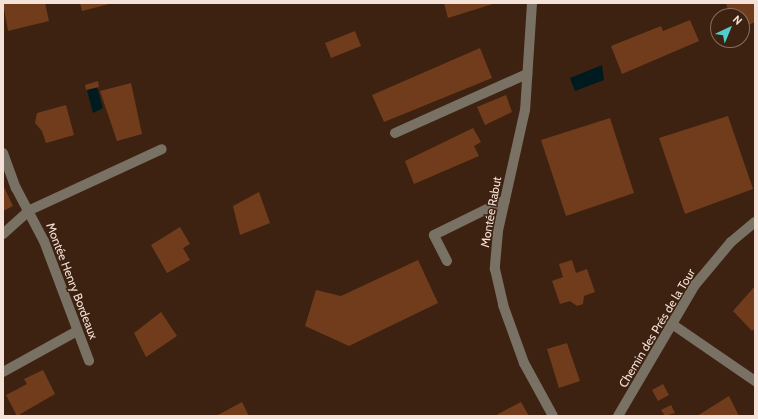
<!DOCTYPE html>
<html>
<head>
<meta charset="utf-8">
<style>
	body { margin:0 }
	#map { position:relative; width:758px; height:419px; overflow:hidden; background:#3d2211; font-family:Cabin,sans-serif }
	div>[style] { position:absolute }
	.water>* { inset:0; background:#001b1f }
	.building>* { inset:0; background:#713c1b }
	.minor>* { height:10px; margin:-5px; padding:0 5px; transform-origin:5px; border-radius:5px; background:#787164 }
	span { translate:-50% -50%; white-space:nowrap; text-align:center; line-height:1.15; -webkit-text-stroke:3px #3d2211; paint-order:stroke }
	.street-label { font-size:12px; color:#f4e1d7 }
	.frame { position:absolute; inset:0; border:4px solid #f4e1d7; pointer-events:none }
	.north { position:absolute; left:710px; top:8px; width:40px; height:40px; box-sizing:border-box; background:#3d2211; border:1px solid #866e60; border-radius:50%; rotate:44deg; font-size:11px; font-weight:700; line-height:16px; text-align:center; color:#f4e1d7 }
	.north::after { content:''; display:block; margin:auto; width:14px; height:18px; background:#52cdcd; clip-path:polygon(50% 0,100% 100%,50% 72%,0 100%) }
</style>
</head>
<body>
<div id="map">
	<div class="water">
		<div style="clip-path:polygon(602px 65px,604px 80px,575px 91px,570px 78px)"></div>
		<div style="clip-path:polygon(97px 87px,103px 108px,93px 113px,87px 90px)"></div>
	</div>
	<div class="building">
		<div style="clip-path:polygon(3px 3px,45px 3px,49px 21px,8px 31px)"></div>
		<div style="clip-path:polygon(80px 3px,109px 3px,109px 4px,82px 11px)"></div>
		<div style="clip-path:polygon(444px 3px,496px 3px,448px 18px)"></div>
		<div style="clip-path:polygon(726px 3px,755px 3px,755px 22px,742px 28px,742px 16px,730px 16px)"></div>
		<div style="clip-path:polygon(690px 20px,699px 41px,622px 74px,611px 46px,661px 26px,663px 31px)"></div>
		<div style="clip-path:polygon(355px 31px,361px 46px,331px 58px,325px 43px)"></div>
		<div style="clip-path:polygon(480px 48px,492px 78px,384px 122px,372px 95px)"></div>
		<div style="clip-path:polygon(98px 81px,99px 87px,86px 90px,85px 85px)"></div>
		<div style="clip-path:polygon(131px 83px,142px 134px,117px 141px,100px 91px)"></div>
		<div style="clip-path:polygon(506px 95px,512px 112px,485px 125px,477px 107px)"></div>
		<div style="clip-path:polygon(66px 105px,74px 135px,46px 143px,42px 131px,35px 123px,37px 113px)"></div>
		<div style="clip-path:polygon(728px 116px,753px 189px,685px 214px,659px 138px)"></div>
		<div style="clip-path:polygon(610px 118px,634px 193px,566px 216px,541px 140px)"></div>
		<div style="clip-path:polygon(473px 128px,481px 142px,474px 146px,479px 156px,414px 184px,405px 161px)"></div>
		<div style="clip-path:polygon(3px 185px,13px 206px,3px 211px)"></div>
		<div style="clip-path:polygon(259px 192px,270px 223px,240px 235px,233px 206px)"></div>
		<div style="clip-path:polygon(180px 227px,190px 244px,183px 248px,190px 260px,167px 273px,151px 245px)"></div>
		<div style="clip-path:polygon(418px 260px,438px 303px,349px 346px,305px 326px,316px 290px,341px 296px)"></div>
		<div style="clip-path:polygon(572px 260px,576px 273px,587px 269px,595px 292px,584px 296px,583px 304px,577px 306px,570px 301px,560px 304px,552px 281px,563px 277px,559px 264px)"></div>
		<div style="clip-path:polygon(755px 286px,755px 328px,752px 331px,733px 311px)"></div>
		<div style="clip-path:polygon(161px 312px,177px 336px,146px 357px,134px 333px)"></div>
		<div style="clip-path:polygon(567px 343px,580px 381px,559px 388px,547px 349px)"></div>
		<div style="clip-path:polygon(43px 370px,55px 394px,17px 416px,6px 395px,27px 384px,24px 379px)"></div>
		<div style="clip-path:polygon(663px 384px,669px 395px,658px 401px,652px 390px)"></div>
		<div style="clip-path:polygon(729px 396px,739px 416px,697px 416px)"></div>
		<div style="clip-path:polygon(242px 402px,249px 416px,216px 416px)"></div>
		<div style="clip-path:polygon(521px 402px,529px 416px,495px 416px,500px 413px)"></div>
		<div style="clip-path:polygon(671px 405px,675px 413px,665px 416px,661px 410px)"></div>
	</div>
	<div class="minor">
		<div style="left:532px;top:3px;width:107px;rotate:93.7deg"></div>
		<div style="left:525px;top:110px;width:124px;rotate:102.6deg"></div>
		<div style="left:498px;top:231px;width:38px;rotate:95deg"></div>
		<div style="left:495px;top:269px;width:37px;rotate:77deg"></div>
		<div style="left:503px;top:305px;width:62px;rotate:70.1deg"></div>
		<div style="left:524px;top:363px;width:60px;rotate:61.3deg"></div>
		<div style="left:395px;top:133px;width:145px;rotate:-24.1deg"></div>
		<div style="left:3px;top:153px;width:37px;rotate:70deg"></div>
		<div style="left:16px;top:188px;width:60px;rotate:62.2deg"></div>
		<div style="left:44px;top:241px;width:128px;rotate:69.4deg"></div>
		<div style="left:3px;top:234px;width:36px;rotate:-42deg"></div>
		<div style="left:30px;top:210px;width:145px;rotate:-24.8deg"></div>
		<div style="left:447px;top:261px;width:29px;rotate:-117deg"></div>
		<div style="left:434px;top:235px;width:79px;rotate:-26.2deg"></div>
		<div style="left:672px;top:324px;width:101px;rotate:34.5deg"></div>
		<div style="left:3px;top:372px;width:85px;rotate:-29deg"></div>
		<div style="left:618px;top:416px;width:152px;rotate:-59.6deg"></div>
		<div style="left:695px;top:285px;width:56px;rotate:-50.1deg"></div>
		<div style="left:731px;top:242px;width:31px;rotate:-40deg"></div>
	</div>
	<div class="street-label">
		<span style="left:491px;top:212px;rotate:-80deg">Montée Rabut</span>
		<span style="left:72px;top:281px;rotate:69deg">Montée Henry Bordeaux</span>
		<span style="left:657px;top:328px;rotate:-59deg">Chemin des Prés de la Tour</span>
	</div>
	<div class="frame"></div>
	<div class="north">N</div>
</div>
</body>
</html>
